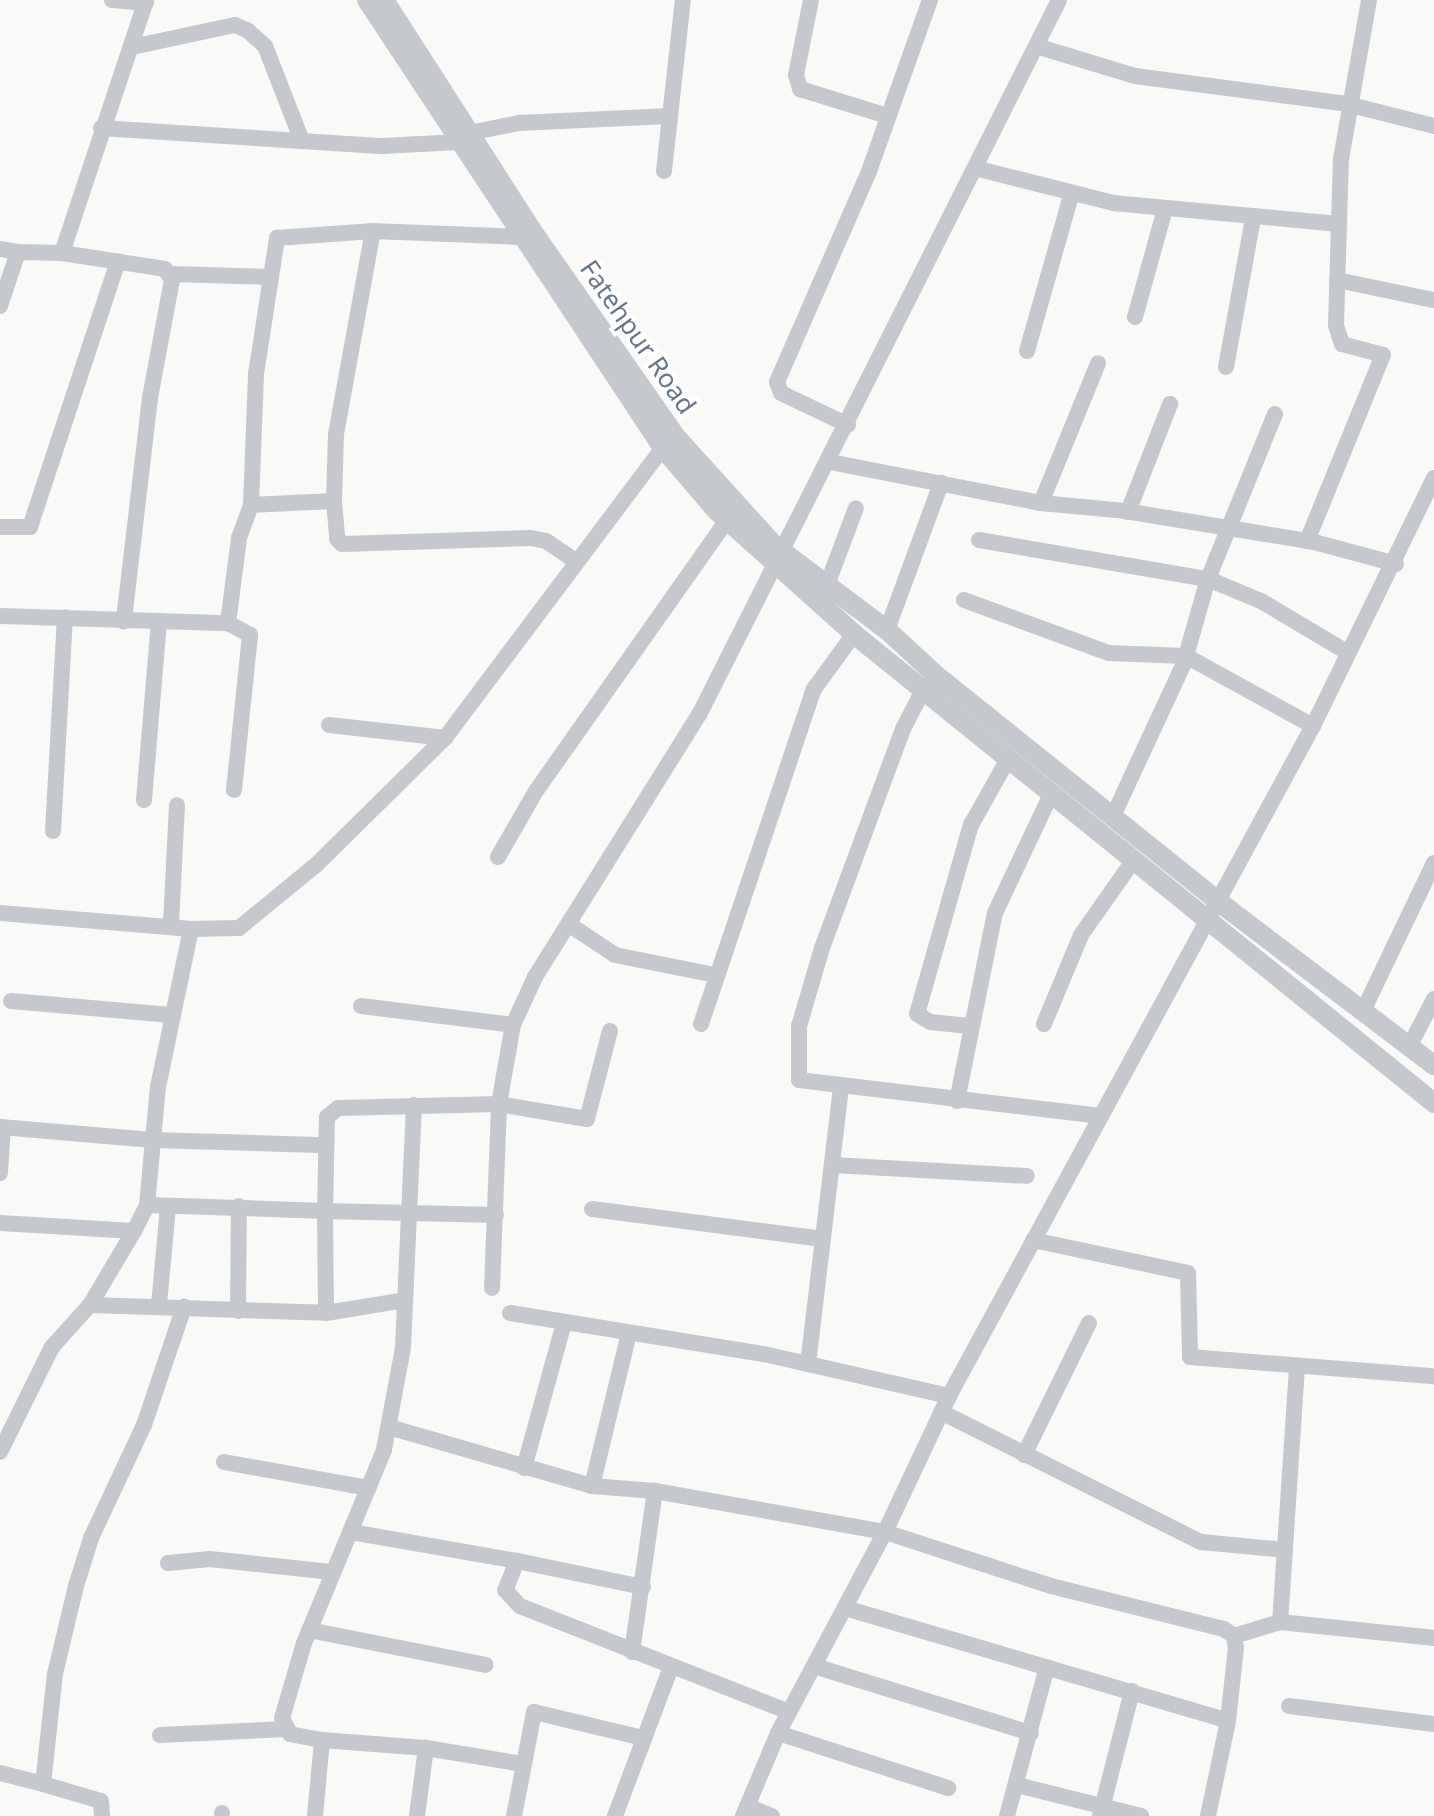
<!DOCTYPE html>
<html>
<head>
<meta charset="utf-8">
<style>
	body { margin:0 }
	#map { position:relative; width:1434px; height:1816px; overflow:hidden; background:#f9faf7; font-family:"Noto Sans",sans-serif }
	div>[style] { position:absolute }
	.minor>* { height:16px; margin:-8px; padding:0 8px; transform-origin:8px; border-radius:8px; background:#c5c8cd }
	.tertiary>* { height:20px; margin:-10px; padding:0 10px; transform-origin:10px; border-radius:10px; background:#c5c8cd }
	span { translate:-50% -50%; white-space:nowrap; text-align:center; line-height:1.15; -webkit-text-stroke:8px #fff; paint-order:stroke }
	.street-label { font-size:26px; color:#687789 }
</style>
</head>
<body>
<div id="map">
	<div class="minor">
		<div style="left:112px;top:0;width:34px;rotate:5deg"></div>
		<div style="left:811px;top:0;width:76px;rotate:101.3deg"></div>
		<div style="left:796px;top:75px;width:15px;rotate:74deg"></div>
		<div style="left:800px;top:89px;width:92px;rotate:17.1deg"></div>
		<div style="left:1036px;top:46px;width:103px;rotate:16.9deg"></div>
		<div style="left:1135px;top:76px;width:214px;rotate:7.5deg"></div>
		<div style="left:1347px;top:104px;width:90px;rotate:14.2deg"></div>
		<div style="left:132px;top:47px;width:105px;rotate:-12.1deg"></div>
		<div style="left:235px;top:25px;width:13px;rotate:23deg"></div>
		<div style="left:247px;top:30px;width:24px;rotate:42deg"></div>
		<div style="left:265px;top:46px;width:102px;rotate:68.7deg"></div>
		<div style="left:101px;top:128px;width:283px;rotate:3.7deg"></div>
		<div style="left:383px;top:146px;width:75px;rotate:-3.1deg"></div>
		<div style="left:469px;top:133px;width:51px;rotate:-11.3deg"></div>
		<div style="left:519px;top:123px;width:150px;rotate:-2.7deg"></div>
		<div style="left:975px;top:168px;width:142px;rotate:14.2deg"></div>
		<div style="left:1113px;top:203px;width:227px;rotate:5.3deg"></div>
		<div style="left:664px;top:171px;width:172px;rotate:-83.7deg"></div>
		<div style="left:0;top:249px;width:18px;rotate:9deg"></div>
		<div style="left:62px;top:253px;width:104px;rotate:8.8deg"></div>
		<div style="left:165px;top:269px;width:13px;rotate:58deg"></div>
		<div style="left:172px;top:280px;width:120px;rotate:100.6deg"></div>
		<div style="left:150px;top:398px;width:225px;rotate:96.7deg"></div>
		<div style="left:170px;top:274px;width:101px;rotate:1.7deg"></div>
		<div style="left:1337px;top:280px;width:99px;rotate:11.7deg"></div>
		<div style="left:0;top:306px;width:57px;rotate:-71.6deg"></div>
		<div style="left:18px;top:252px;width:44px;rotate:1.3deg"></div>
		<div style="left:62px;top:253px;width:267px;rotate:-71.6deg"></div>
		<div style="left:1135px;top:317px;width:112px;rotate:-74.5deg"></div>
		<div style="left:1027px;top:351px;width:161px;rotate:-74.2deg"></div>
		<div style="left:1226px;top:367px;width:151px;rotate:-79.7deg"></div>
		<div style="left:848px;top:425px;width:74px;rotate:-154.5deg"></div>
		<div style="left:781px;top:393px;width:12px;rotate:-110deg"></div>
		<div style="left:777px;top:382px;width:227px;rotate:-66.4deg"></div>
		<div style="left:868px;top:174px;width:185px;rotate:-70.4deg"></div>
		<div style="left:830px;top:462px;width:215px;rotate:11deg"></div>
		<div style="left:1041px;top:503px;width:84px;rotate:5.4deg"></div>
		<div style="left:1125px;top:511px;width:192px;rotate:9.3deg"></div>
		<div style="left:1314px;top:542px;width:85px;rotate:15deg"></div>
		<div style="left:334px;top:501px;width:38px;rotate:85deg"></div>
		<div style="left:337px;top:539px;width:7px;rotate:45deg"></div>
		<div style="left:342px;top:544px;width:189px;rotate:-1.8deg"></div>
		<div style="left:531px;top:538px;width:15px;rotate:11deg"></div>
		<div style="left:546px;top:541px;width:36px;rotate:34deg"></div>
		<div style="left:1041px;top:503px;width:151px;rotate:-67.8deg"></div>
		<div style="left:251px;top:505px;width:131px;rotate:-87.8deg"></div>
		<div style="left:256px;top:374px;width:138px;rotate:-81.2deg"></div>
		<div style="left:277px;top:238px;width:96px;rotate:-4.2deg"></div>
		<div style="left:373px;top:231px;width:147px;rotate:2.3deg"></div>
		<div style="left:1128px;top:512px;width:116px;rotate:-68.7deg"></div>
		<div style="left:0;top:527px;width:30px"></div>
		<div style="left:30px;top:527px;width:280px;rotate:-71.7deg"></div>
		<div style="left:979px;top:540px;width:232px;rotate:9.7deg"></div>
		<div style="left:1208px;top:579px;width:57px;rotate:22.5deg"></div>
		<div style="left:1261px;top:601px;width:100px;rotate:30.7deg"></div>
		<div style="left:1307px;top:541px;width:201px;rotate:-67.8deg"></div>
		<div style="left:1383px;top:355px;width:42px;rotate:-165deg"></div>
		<div style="left:1342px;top:344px;width:20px;rotate:-108deg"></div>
		<div style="left:1336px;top:325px;width:166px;rotate:-88.3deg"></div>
		<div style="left:1341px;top:159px;width:161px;rotate:-80deg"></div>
		<div style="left:827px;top:585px;width:82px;rotate:-69.4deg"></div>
		<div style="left:964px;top:600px;width:154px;rotate:20.1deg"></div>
		<div style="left:1109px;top:653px;width:77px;rotate:2.2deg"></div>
		<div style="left:1186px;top:656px;width:145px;rotate:28.9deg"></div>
		<div style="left:0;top:616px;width:228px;rotate:1.8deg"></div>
		<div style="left:887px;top:630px;width:157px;rotate:-69.8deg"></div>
		<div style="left:923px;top:690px;width:44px;rotate:117.1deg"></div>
		<div style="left:903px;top:729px;width:233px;rotate:110.3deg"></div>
		<div style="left:822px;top:948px;width:81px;rotate:106.4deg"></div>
		<div style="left:799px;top:1026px;width:54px;rotate:90deg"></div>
		<div style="left:799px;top:1080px;width:304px;rotate:6.8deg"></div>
		<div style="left:329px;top:725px;width:117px;rotate:6.4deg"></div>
		<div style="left:234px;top:790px;width:156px;rotate:-84.1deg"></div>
		<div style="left:250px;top:635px;width:25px;rotate:-151deg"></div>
		<div style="left:228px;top:623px;width:86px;rotate:-82.6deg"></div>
		<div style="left:239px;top:538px;width:35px;rotate:-70deg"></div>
		<div style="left:251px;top:505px;width:83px;rotate:-2.8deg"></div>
		<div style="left:334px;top:501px;width:67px;rotate:-88.3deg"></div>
		<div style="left:336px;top:434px;width:206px;rotate:-79.7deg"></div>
		<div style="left:144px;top:800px;width:180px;rotate:-85.2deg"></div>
		<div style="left:1114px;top:814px;width:166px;rotate:-65.1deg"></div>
		<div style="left:1184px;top:663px;width:87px;rotate:-74.1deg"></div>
		<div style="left:1208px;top:579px;width:178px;rotate:-67.9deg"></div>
		<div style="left:53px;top:831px;width:214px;rotate:-86.8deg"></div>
		<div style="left:498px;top:857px;width:76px;rotate:-60.1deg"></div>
		<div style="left:536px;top:791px;width:332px;rotate:-54.8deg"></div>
		<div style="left:0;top:913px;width:192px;rotate:4.8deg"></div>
		<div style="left:171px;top:924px;width:119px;rotate:-87.1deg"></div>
		<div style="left:570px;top:925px;width:54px;rotate:33.7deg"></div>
		<div style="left:615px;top:955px;width:102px;rotate:11.3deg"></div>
		<div style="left:11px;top:1001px;width:161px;rotate:5deg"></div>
		<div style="left:361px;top:1006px;width:153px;rotate:7.1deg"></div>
		<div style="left:1363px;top:1011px;width:164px;rotate:-64.4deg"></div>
		<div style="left:701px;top:1024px;width:354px;rotate:-71.4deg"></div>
		<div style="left:814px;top:689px;width:68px;rotate:-54deg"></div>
		<div style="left:1044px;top:1024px;width:96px;rotate:-67.4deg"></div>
		<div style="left:1081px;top:935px;width:90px;rotate:-54.9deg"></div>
		<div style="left:969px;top:1026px;width:39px;rotate:-174deg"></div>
		<div style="left:930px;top:1022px;width:15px;rotate:-148deg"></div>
		<div style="left:917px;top:1014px;width:197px;rotate:-74.1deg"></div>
		<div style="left:971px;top:825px;width:76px;rotate:-60.7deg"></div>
		<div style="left:1410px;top:1045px;width:52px;rotate:-62.4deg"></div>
		<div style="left:957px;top:1101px;width:192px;rotate:-78.6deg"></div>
		<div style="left:995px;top:913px;width:132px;rotate:-64.8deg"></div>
		<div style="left:414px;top:1105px;width:243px;rotate:92.6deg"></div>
		<div style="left:403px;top:1348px;width:104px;rotate:100.6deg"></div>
		<div style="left:384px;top:1450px;width:209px;rotate:112.5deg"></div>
		<div style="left:304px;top:1643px;width:78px;rotate:106.3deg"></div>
		<div style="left:282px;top:1718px;width:18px;rotate:63deg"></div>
		<div style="left:290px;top:1734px;width:33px;rotate:11deg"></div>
		<div style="left:322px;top:1740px;width:104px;rotate:4.4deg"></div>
		<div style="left:426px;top:1748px;width:98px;rotate:9.4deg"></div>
		<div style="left:0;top:1127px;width:153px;rotate:4.9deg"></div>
		<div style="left:152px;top:1140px;width:173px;rotate:1.7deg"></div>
		<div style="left:832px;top:1165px;width:195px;rotate:3.2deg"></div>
		<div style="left:0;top:1173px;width:46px;rotate:-86.3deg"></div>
		<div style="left:147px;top:1205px;width:178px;rotate:1.9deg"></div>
		<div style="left:325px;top:1211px;width:94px;rotate:-88.8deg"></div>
		<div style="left:327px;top:1117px;width:14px;rotate:-39deg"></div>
		<div style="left:338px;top:1108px;width:161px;rotate:-1.4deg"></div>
		<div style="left:499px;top:1104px;width:89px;rotate:9.7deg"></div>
		<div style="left:587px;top:1119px;width:91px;rotate:-75.4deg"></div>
		<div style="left:592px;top:1209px;width:233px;rotate:7.4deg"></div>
		<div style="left:0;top:1223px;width:134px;rotate:3.4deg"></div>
		<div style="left:134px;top:1231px;width:29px;rotate:-63deg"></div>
		<div style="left:147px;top:1205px;width:119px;rotate:-84.7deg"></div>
		<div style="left:158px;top:1087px;width:161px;rotate:-78.2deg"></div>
		<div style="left:191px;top:929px;width:48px;rotate:-1.2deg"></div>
		<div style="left:239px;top:928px;width:99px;rotate:-39.3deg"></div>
		<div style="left:316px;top:865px;width:181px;rotate:-44.6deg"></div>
		<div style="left:445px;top:738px;width:363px;rotate:-53.1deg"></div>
		<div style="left:1033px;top:1240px;width:158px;rotate:12deg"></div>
		<div style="left:1188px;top:1273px;width:84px;rotate:88.6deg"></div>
		<div style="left:1190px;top:1357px;width:245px;rotate:4.5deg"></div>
		<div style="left:492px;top:1288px;width:184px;rotate:-87.8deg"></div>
		<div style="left:499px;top:1104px;width:80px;rotate:-80deg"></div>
		<div style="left:513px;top:1025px;width:53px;rotate:-65.4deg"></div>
		<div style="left:535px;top:977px;width:311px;rotate:-58deg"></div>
		<div style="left:700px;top:713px;width:798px;rotate:-63.27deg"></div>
		<div style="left:90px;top:1305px;width:236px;rotate:1.9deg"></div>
		<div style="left:326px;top:1313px;width:102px;rotate:-90.6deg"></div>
		<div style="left:325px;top:1211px;width:171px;rotate:1.3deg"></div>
		<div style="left:159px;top:1305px;width:98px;rotate:-84.8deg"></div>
		<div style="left:238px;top:1311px;width:105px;rotate:-89.5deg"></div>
		<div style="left:326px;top:1313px;width:80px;rotate:-9.3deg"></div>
		<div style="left:510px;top:1313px;width:257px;rotate:9.2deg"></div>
		<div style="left:764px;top:1354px;width:190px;rotate:12.8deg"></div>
		<div style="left:808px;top:1364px;width:278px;rotate:-83.2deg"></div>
		<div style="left:1297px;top:1367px;width:256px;rotate:93.8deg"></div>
		<div style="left:1280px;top:1622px;width:155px;rotate:5.9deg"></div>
		<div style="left:941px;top:1412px;width:291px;rotate:26.6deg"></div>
		<div style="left:1201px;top:1542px;width:84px;rotate:5.4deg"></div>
		<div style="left:389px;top:1427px;width:211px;rotate:16.2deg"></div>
		<div style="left:592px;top:1486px;width:63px;rotate:4.5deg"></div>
		<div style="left:655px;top:1491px;width:234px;rotate:10.1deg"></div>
		<div style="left:885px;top:1532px;width:175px;rotate:18deg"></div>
		<div style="left:1051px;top:1586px;width:178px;rotate:14deg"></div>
		<div style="left:1224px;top:1629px;width:12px;rotate:35deg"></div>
		<div style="left:1234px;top:1636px;width:12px;rotate:81deg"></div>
		<div style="left:1236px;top:1648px;width:73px;rotate:96.3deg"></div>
		<div style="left:1228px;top:1721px;width:97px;rotate:101.9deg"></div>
		<div style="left:0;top:1452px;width:117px;rotate:-63.7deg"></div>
		<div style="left:52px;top:1347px;width:57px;rotate:-47.9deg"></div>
		<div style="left:90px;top:1305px;width:86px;rotate:-59.3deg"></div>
		<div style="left:1024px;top:1455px;width:147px;rotate:-63.8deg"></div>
		<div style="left:224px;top:1462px;width:147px;rotate:10.2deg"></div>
		<div style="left:524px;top:1468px;width:150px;rotate:-74.6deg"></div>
		<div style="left:592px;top:1486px;width:157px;rotate:-76.4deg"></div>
		<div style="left:351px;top:1532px;width:169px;rotate:9.9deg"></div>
		<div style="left:168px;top:1563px;width:42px;rotate:-5.4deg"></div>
		<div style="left:210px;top:1559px;width:122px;rotate:6.1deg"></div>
		<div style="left:643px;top:1587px;width:129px;rotate:-168.3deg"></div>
		<div style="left:517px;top:1561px;width:31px;rotate:112deg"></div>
		<div style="left:505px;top:1590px;width:22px;rotate:47deg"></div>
		<div style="left:520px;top:1606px;width:289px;rotate:21.5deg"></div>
		<div style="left:845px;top:1608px;width:399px;rotate:16.4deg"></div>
		<div style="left:309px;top:1630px;width:180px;rotate:11.2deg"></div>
		<div style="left:1234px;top:1636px;width:48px;rotate:-16.9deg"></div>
		<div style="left:632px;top:1652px;width:163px;rotate:-81.9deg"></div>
		<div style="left:814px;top:1666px;width:227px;rotate:17.2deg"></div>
		<div style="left:1289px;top:1706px;width:146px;rotate:7.1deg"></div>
		<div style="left:778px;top:1733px;width:179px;rotate:17.9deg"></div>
		<div style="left:160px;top:1735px;width:125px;rotate:-2.7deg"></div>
		<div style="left:0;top:1773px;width:44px;rotate:14.3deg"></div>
		<div style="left:43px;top:1784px;width:111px;rotate:-83.8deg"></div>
		<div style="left:55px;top:1674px;width:90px;rotate:-76.6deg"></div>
		<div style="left:76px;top:1586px;width:50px;rotate:-72.6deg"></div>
		<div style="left:91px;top:1538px;width:125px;rotate:-64.9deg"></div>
		<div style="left:144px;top:1425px;width:125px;rotate:-71.3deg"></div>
		<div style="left:43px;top:1784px;width:60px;rotate:16.3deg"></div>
		<div style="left:101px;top:1801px;width:15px;rotate:86deg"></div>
		<div style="left:1017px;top:1785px;width:128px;rotate:14deg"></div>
		<div style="left:747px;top:1806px;width:27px;rotate:22deg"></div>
		<div style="left:222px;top:1816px;width:3px;rotate:-90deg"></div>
		<div style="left:315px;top:1816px;width:76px;rotate:-84.7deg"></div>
		<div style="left:417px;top:1816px;width:69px;rotate:-82.5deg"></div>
		<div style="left:514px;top:1816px;width:106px;rotate:-79.1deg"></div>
		<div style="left:534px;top:1712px;width:112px;rotate:13.4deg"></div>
		<div style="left:615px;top:1816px;width:159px;rotate:-69.4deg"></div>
		<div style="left:743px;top:1816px;width:90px;rotate:-67.1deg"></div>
		<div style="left:778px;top:1733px;width:228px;rotate:-62deg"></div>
		<div style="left:885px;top:1532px;width:150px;rotate:-64.8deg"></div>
		<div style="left:949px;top:1396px;width:762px;rotate:-61.49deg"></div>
		<div style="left:1313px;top:726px;width:276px;rotate:-64deg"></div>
		<div style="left:1007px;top:1816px;width:154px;rotate:-75deg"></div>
		<div style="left:1100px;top:1816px;width:129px;rotate:-75.6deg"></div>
	</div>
	<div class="tertiary">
		<div style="left:367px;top:0;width:537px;rotate:56.55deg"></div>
		<div style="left:663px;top:448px;width:82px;rotate:49.5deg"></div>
		<div style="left:716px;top:510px;width:186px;rotate:41.9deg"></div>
		<div style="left:854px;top:634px;width:746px;rotate:38.96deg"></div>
		<div style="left:384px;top:0;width:279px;rotate:57.3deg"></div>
		<div style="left:535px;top:235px;width:246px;rotate:55.1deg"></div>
		<div style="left:676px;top:437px;width:147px;rotate:47.8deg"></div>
		<div style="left:775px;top:546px;width:140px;rotate:36.9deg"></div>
		<div style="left:887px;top:630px;width:68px;rotate:42.6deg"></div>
		<div style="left:937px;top:676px;width:361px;rotate:38.7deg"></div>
		<div style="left:1219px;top:902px;width:270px;rotate:37.2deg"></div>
	</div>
	<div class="street-label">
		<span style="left:638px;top:337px;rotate:55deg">Fatehpur Road</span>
	</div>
</div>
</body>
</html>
